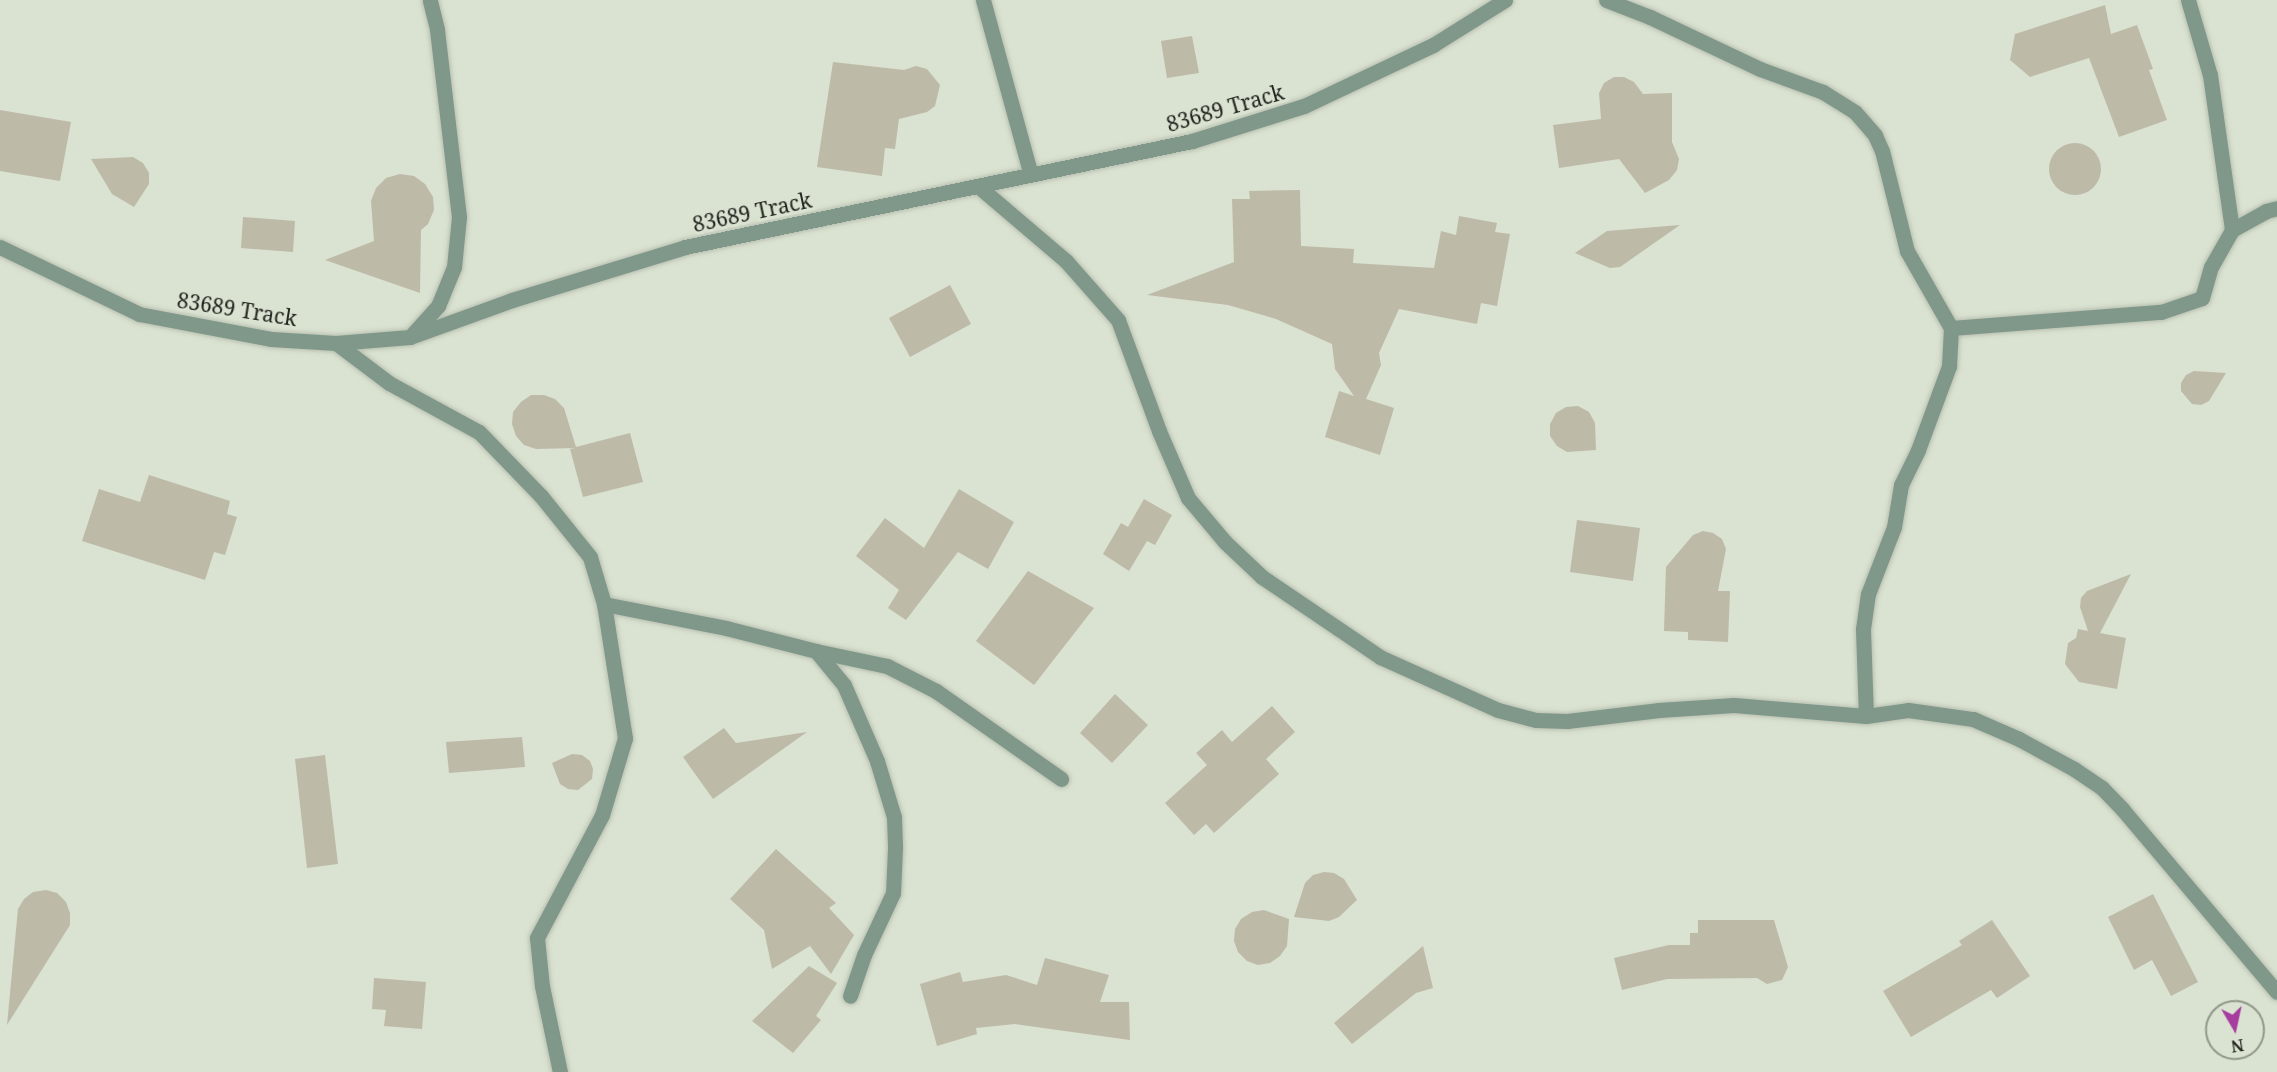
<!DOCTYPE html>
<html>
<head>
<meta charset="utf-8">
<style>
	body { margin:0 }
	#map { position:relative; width:2277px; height:1072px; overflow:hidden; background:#dae2d1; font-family:"Noto Serif",serif }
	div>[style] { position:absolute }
	.building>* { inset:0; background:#bebaa8 }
	.round { border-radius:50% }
	.roads { filter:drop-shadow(0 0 2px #b9c0b1) drop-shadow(0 0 2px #b9c0b1) }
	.minor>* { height:15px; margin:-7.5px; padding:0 7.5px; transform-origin:7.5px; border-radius:7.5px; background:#7f988a }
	span { translate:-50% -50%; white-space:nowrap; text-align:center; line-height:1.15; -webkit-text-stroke:6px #dae2d1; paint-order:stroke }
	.street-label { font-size:21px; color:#232620 }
	.north { position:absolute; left:2205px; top:1000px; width:60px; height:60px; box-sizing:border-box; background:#dae2d1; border:2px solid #91978a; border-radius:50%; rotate:171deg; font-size:16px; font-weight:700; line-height:24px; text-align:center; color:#232620 }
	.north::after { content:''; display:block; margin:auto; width:21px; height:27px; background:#a63d9f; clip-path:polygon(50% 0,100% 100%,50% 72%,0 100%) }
</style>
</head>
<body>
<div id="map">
	<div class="building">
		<div style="clip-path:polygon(2105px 5px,2111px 34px,2137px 25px,2153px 69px,2149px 70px,2167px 120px,2119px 137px,2089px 58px,2030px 77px,2010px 60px,2015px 34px)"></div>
		<div style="clip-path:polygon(1192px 36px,1199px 73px,1167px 78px,1161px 41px)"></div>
		<div style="clip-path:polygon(833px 62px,904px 70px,916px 66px,927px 69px,940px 85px,935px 106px,927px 112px,899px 119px,895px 149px,885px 148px,882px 176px,817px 167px)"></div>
		<div style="clip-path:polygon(1614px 77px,1624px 77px,1634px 82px,1643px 94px,1672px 93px,1672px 142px,1679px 159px,1677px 170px,1669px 180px,1645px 193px,1619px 159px,1559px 168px,1553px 125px,1601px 119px,1599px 93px,1604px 83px)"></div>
		<div style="clip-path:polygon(0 110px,71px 122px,60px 181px,0 171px)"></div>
		<div class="round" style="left:2049px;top:143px;width:52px;height:52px"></div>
		<div style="clip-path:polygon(133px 157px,143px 163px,149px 173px,149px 184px,134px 207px,112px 194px,91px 159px)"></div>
		<div style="clip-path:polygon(400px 174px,414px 176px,425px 184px,433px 197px,434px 210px,428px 224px,421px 230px,420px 293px,325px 260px,374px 241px,371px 201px,376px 188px,386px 178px)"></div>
		<div style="clip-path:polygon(1300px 190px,1301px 246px,1354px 249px,1353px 263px,1434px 268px,1441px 231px,1456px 235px,1459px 216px,1497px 223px,1495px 232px,1510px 234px,1497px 306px,1481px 303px,1477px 324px,1399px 309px,1379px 353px,1381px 365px,1366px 399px,1394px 408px,1380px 455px,1325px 437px,1339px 391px,1354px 396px,1335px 369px,1332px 344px,1276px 319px,1228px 305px,1147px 295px,1234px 262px,1232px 199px,1250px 199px,1249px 191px)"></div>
		<div style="clip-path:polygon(243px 217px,295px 221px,293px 252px,241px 248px)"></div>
		<div style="clip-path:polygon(1680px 225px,1620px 267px,1610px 268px,1575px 253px,1607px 231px)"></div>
		<div style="clip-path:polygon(950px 285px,971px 324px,910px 357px,889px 318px)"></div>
		<div style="clip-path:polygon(2194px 371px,2226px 373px,2209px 401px,2201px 405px,2192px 404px,2181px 391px,2181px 383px,2186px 375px)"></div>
		<div style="clip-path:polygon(531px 395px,544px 395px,555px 399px,564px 408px,576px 447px,630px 433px,643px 482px,583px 497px,570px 449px,575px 448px,536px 449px,524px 445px,516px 436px,512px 424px,513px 412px,521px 402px)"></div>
		<div style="clip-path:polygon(1578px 406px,1589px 412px,1595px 423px,1596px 450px,1567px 452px,1557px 446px,1550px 436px,1550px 424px,1556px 413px,1566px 407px)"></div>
		<div style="clip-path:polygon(149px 475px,230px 501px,227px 514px,237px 517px,225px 555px,214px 552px,205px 580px,82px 541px,99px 489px,140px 502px)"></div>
		<div style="clip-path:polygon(959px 489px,1014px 522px,988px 569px,958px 552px,906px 620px,888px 608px,899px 590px,856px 556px,885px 518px,924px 548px)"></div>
		<div style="clip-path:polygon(1144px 499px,1172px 515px,1155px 545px,1147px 541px,1129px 571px,1103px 554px,1121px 523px,1128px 527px)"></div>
		<div style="clip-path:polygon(1577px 520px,1640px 528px,1633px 581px,1570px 572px)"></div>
		<div style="clip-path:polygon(1703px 531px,1713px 533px,1722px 539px,1726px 549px,1718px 591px,1730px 591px,1728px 642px,1688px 640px,1688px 632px,1664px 631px,1666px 567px,1693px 535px)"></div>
		<div style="clip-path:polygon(1028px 571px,1094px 608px,1034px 685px,976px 641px)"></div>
		<div style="clip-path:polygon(2131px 574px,2100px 633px,2126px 638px,2117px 689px,2079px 682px,2065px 664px,2068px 643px,2076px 638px,2078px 629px,2088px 631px,2080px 607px,2081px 598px,2087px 591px)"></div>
		<div style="clip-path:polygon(1115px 694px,1148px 725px,1112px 763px,1080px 733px)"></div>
		<div style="clip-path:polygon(1272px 706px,1295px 732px,1266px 759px,1279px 774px,1214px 833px,1206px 824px,1194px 835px,1165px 803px,1207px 765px,1196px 753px,1222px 730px,1232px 742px)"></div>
		<div style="clip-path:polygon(724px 728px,736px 743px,807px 732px,713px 799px,683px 757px)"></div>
		<div style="clip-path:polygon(522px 737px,525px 767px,449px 773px,446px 742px)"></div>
		<div style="clip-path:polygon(572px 754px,582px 755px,590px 761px,593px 769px,592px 779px,578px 790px,568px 789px,560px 784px,552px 763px)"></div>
		<div style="clip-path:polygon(325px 755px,338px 864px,307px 868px,295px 759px)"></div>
		<div style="clip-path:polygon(776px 849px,836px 903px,829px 908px,854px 935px,831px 974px,810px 946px,772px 969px,764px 930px,730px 899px)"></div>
		<div style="clip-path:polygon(1324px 872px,1334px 873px,1344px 879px,1357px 900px,1339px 917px,1329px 921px,1294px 917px,1305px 883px,1313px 875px)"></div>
		<div style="clip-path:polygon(46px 890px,57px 893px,66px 902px,70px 913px,70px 925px,7px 1025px,18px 909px,24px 899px,33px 892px)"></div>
		<div style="clip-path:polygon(2153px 894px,2198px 982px,2171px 996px,2152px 960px,2134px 970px,2108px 917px)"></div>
		<div style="clip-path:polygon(1264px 910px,1289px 919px,1287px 946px,1280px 956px,1270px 963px,1258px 965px,1247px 961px,1238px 952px,1234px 941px,1235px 929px,1241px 919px,1252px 912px)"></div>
		<div style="clip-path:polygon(1698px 920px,1774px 920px,1788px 967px,1782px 980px,1767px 984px,1757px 978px,1667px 979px,1622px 990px,1614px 958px,1669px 945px,1690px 945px,1690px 933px,1698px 933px)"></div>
		<div style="clip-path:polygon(1992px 920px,2030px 976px,1997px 998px,1991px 990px,1911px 1037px,1883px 991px,1962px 945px,1959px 941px)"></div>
		<div style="clip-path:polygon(1423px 946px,1433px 988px,1416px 993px,1352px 1044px,1334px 1023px)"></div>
		<div style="clip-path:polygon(1045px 958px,1109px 975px,1100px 1002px,1129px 1002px,1130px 1040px,1015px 1024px,976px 1028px,977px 1034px,937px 1046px,920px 984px,960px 972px,963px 982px,1006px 975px,1037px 985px)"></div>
		<div style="clip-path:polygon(809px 966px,837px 983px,816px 1016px,821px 1020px,793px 1053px,752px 1021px)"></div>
		<div style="clip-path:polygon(374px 978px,426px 982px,422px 1029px,384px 1026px,386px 1010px,372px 1009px)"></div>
	</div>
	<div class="roads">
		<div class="minor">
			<div style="left:983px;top:0;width:181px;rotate:74.7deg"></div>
			<div style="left:2188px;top:0;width:78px;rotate:73.7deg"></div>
			<div style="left:2210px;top:75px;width:157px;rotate:81.9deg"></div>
			<div style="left:978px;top:186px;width:116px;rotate:40.4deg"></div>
			<div style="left:1066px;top:261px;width:79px;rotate:48.6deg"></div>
			<div style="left:1118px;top:320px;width:118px;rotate:69.7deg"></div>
			<div style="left:1159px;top:431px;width:73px;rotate:66.6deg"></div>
			<div style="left:1188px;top:498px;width:57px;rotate:49.9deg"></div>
			<div style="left:1225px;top:542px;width:51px;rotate:43.4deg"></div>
			<div style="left:1262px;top:577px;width:143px;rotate:34.1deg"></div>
			<div style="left:1380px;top:657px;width:129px;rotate:24.2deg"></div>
			<div style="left:1498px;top:710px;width:39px;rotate:15deg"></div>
			<div style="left:1536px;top:720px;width:31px;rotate:2deg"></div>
			<div style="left:1567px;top:721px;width:93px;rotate:-6.8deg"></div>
			<div style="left:1659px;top:710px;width:75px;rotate:-3.8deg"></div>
			<div style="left:1734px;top:705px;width:132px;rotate:4.8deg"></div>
			<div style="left:1866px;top:716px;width:87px;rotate:-92deg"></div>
			<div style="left:1863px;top:629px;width:35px;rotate:-82deg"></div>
			<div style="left:1868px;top:594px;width:72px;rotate:-68.8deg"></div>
			<div style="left:1894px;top:527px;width:43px;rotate:-80.5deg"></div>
			<div style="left:1901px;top:485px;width:39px;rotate:-64deg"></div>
			<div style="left:1918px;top:450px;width:90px;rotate:-69.7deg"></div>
			<div style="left:1949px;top:366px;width:38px;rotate:-87deg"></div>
			<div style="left:1951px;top:328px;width:89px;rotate:-119.7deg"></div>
			<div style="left:1907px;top:251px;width:103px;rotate:-104deg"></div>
			<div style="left:1882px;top:151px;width:17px;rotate:-114deg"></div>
			<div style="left:1875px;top:135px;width:30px;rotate:-131deg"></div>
			<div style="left:1855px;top:112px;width:38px;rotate:-148deg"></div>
			<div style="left:1823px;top:92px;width:67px;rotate:-159.9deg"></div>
			<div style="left:1760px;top:69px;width:122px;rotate:-154.7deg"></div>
			<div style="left:1650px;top:17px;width:47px;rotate:-158.9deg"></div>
			<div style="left:0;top:247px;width:154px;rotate:25.7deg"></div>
			<div style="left:139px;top:314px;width:134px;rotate:10.7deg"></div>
			<div style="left:271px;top:339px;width:65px;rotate:3.5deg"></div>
			<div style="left:336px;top:343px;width:74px;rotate:-4.6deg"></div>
			<div style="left:410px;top:337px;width:109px;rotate:-19.9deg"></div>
			<div style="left:512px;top:300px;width:181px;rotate:-17deg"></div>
			<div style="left:685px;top:247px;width:518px;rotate:-11.81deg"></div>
			<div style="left:1192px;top:141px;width:117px;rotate:-17.4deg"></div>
			<div style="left:1304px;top:106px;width:143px;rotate:-25.3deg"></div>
			<div style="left:1433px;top:45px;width:85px;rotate:-32deg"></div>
			<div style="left:1951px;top:328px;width:211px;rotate:-4.4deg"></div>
			<div style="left:2161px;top:312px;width:43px;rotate:-18.9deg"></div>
			<div style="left:2202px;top:298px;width:32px;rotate:-74deg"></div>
			<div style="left:2211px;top:267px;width:43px;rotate:-60.4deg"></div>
			<div style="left:2232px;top:230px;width:39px;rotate:-29deg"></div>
			<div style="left:2266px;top:211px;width:11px;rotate:-15deg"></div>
			<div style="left:410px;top:337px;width:42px;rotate:-47.9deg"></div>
			<div style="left:438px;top:306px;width:42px;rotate:-67.7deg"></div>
			<div style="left:454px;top:267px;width:50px;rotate:-84.3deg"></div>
			<div style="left:459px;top:217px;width:189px;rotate:-96.7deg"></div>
			<div style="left:437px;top:29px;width:30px;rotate:-104deg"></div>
			<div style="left:336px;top:343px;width:66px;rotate:37deg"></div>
			<div style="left:389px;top:383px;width:102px;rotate:28.6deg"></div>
			<div style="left:479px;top:432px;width:89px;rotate:45.9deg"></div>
			<div style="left:541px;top:496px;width:78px;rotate:51.2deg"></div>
			<div style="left:590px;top:557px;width:49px;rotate:73.4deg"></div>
			<div style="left:604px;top:604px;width:136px;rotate:81.1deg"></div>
			<div style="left:625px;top:738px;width:80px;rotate:106.6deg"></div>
			<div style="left:602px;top:815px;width:139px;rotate:117.9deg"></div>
			<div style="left:537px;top:938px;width:48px;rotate:84.1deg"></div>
			<div style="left:542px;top:986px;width:88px;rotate:78.2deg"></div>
			<div style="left:604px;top:604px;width:124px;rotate:11.1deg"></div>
			<div style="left:726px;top:628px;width:93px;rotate:14.3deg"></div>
			<div style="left:816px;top:651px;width:44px;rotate:50.5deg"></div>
			<div style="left:844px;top:685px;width:83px;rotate:66.5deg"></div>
			<div style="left:877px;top:761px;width:59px;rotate:73.1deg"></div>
			<div style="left:894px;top:817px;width:31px;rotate:88deg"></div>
			<div style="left:895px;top:848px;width:45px;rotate:92.5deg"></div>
			<div style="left:893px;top:893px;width:68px;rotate:115.1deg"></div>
			<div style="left:864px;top:955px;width:43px;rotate:108.9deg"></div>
			<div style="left:816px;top:651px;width:73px;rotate:11.9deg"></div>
			<div style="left:887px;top:666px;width:55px;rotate:27deg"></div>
			<div style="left:936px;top:691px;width:153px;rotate:35.1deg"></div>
			<div style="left:1866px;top:716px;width:42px;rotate:-8.1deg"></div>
			<div style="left:1908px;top:710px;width:66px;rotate:7.9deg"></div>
			<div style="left:1973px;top:719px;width:50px;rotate:23.5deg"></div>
			<div style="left:2019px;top:739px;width:63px;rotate:28.6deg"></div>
			<div style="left:2074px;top:769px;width:34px;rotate:34deg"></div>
			<div style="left:2102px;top:788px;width:30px;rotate:46deg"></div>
			<div style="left:2123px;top:810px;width:238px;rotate:49.8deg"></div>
		</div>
	</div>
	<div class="street-label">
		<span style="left:1225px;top:108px;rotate:-16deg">83689 Track</span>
		<span style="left:752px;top:212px;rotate:-12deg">83689 Track</span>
		<span style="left:237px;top:309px;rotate:9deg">83689 Track</span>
	</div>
	<div class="north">N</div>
</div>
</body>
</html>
